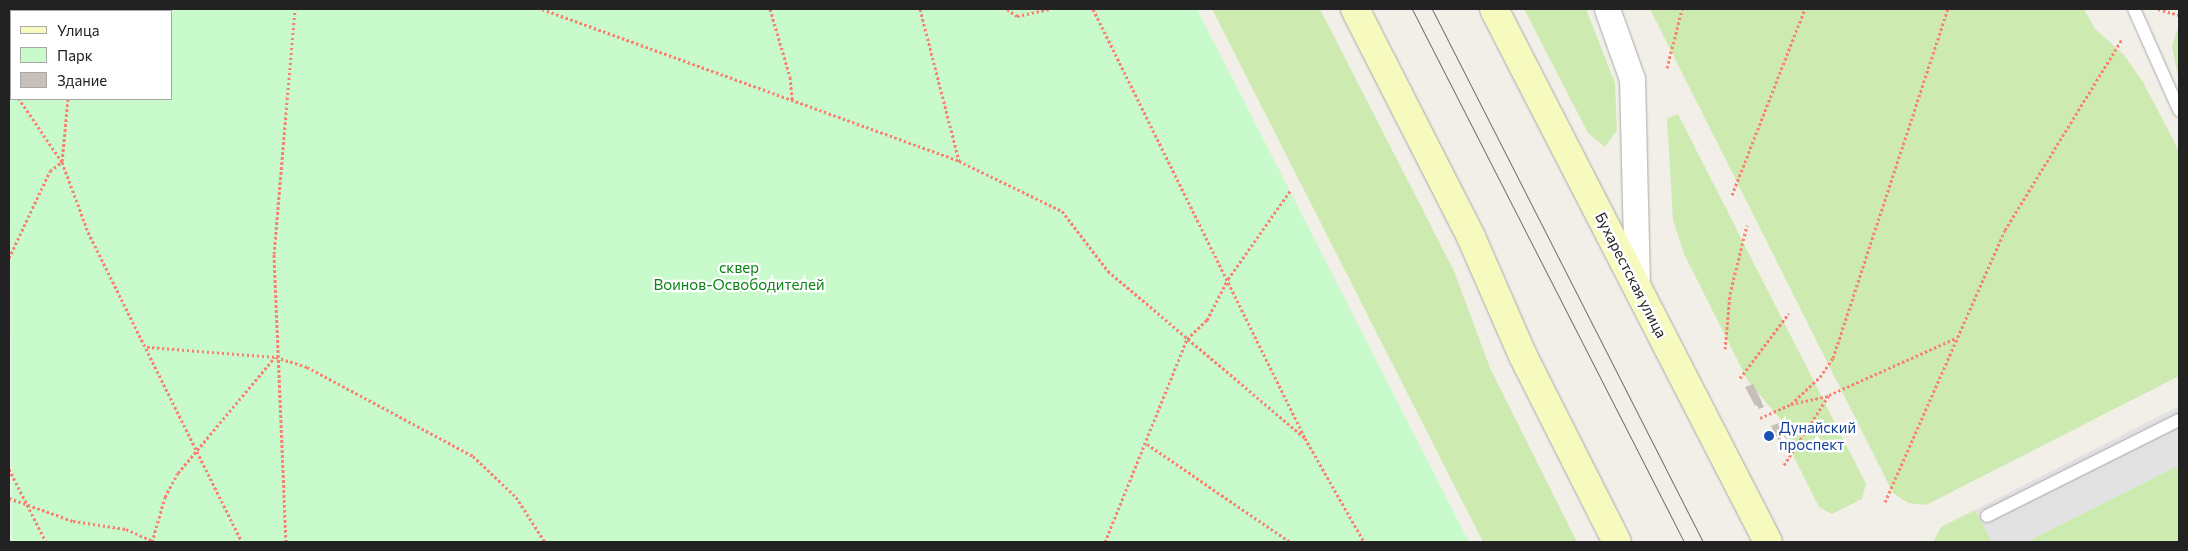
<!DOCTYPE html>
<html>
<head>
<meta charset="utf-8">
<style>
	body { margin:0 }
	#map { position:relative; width:2188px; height:551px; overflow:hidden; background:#f2efe9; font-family:Commissioner,sans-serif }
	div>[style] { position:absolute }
	.grass>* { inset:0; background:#cdebb0 }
	.park>* { inset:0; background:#c8facc }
	.parking>* { inset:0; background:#e2e2e2 }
	.shadow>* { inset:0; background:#0003 }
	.building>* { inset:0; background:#c7bfb8 }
	.path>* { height:3px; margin-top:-1.5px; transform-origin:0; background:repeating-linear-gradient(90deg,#fa8072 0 2.5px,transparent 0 5px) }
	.roads { filter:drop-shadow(0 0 1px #a9a9a9) drop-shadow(0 0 1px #a9a9a9) }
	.service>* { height:12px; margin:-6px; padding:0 6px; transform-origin:6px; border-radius:6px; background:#fff }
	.minor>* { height:25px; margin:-12.5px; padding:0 12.5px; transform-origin:12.5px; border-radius:12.5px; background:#fff }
	.secondary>* { height:28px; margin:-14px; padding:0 14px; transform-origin:14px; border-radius:14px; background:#f7fabf }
	.tram>* { height:1px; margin:-0.5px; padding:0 0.5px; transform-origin:0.5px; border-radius:0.5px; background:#707070 }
	.dots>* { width:14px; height:14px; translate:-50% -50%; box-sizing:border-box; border:2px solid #fff; border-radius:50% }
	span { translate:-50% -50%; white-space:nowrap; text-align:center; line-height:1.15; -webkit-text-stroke:4.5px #fff; paint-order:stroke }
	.park-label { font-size:15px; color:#0c8416 }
	.street-label { font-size:15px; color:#222 }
	.transit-label { font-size:15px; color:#164399 }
	.left { translate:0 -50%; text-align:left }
	.frame { position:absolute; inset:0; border:10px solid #222; pointer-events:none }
	.legend { position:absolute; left:10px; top:10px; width:162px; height:90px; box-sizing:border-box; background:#fff; border:1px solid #a7a7a7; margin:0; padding:6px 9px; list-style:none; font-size:15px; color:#222 }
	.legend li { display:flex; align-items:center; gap:10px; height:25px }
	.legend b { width:25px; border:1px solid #a7a7a7 }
</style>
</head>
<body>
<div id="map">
	<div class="grass">
		<div style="clip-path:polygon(1212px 9px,1320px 9px,1454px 271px,1490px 368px,1577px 542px,1483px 542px)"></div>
		<div style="clip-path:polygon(1524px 9px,1586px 9px,1615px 83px,1617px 130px,1605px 147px,1588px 133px)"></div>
		<div style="clip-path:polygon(1650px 9px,2084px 9px,2095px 29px,2124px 55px,2143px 82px,2179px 151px,2179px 376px,1926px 505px,1908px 503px,1893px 493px)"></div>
		<div style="clip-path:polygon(2179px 25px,2179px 82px,2172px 46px)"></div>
		<div style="clip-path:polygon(1678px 114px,1866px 484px,1862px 499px,1832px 514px,1819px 507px,1788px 445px,1792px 442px,1781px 420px,1748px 381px,1684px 254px,1673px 220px,1667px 119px)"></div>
		<div style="clip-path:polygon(2179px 465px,2179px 542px,2026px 542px)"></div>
		<div style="clip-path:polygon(1975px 510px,1992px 542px,1933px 542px,1941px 527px)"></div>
	</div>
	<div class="park">
		<div style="clip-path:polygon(evenodd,9px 9px,1197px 9px,1469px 542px,12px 542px,9px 9px,11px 11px,171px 11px,171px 99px,11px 99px,11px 11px)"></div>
	</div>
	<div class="parking">
		<div style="clip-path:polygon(2179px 406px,2179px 465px,2026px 542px,1992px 542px,1975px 510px)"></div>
	</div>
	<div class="shadow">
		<div style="clip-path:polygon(1752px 385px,1764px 407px,1759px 409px,1747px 388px)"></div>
		<div style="clip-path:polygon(1778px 424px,1789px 446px,1784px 448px,1773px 427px)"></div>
	</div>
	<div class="building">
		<div style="clip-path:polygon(1753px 384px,1762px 402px,1755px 406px,1745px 387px)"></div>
		<div style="clip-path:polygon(1779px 423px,1788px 441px,1781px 445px,1771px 426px)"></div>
	</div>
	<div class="path">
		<div style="left:70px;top:9px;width:2px;rotate:90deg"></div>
		<div style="left:542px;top:9px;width:444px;rotate:20deg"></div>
		<div style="left:959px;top:161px;width:114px;rotate:25.9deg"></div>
		<div style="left:1062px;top:211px;width:76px;rotate:52.5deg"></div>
		<div style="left:1108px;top:271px;width:258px;rotate:40.3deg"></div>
		<div style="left:770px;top:9px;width:71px;rotate:73.6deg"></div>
		<div style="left:790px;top:77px;width:23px;rotate:85deg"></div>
		<div style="left:920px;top:9px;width:157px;rotate:75.6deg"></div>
		<div style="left:1007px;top:9px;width:12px;rotate:35deg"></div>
		<div style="left:1017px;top:16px;width:33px;rotate:-12deg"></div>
		<div style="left:1093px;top:9px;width:479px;rotate:63.7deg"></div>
		<div style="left:1305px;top:438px;width:120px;rotate:60.4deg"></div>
		<div style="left:2158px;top:9px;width:22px;rotate:16deg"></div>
		<div style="left:137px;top:11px;width:3px;rotate:-45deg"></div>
		<div style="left:1667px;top:68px;width:61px;rotate:-75.7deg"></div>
		<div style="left:9px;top:78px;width:5px;rotate:68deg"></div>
		<div style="left:9px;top:96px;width:2px;rotate:27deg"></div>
		<div style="left:68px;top:99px;width:63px;rotate:95.4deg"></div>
		<div style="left:62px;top:162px;width:75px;rotate:69.6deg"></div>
		<div style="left:88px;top:232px;width:346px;rotate:63.6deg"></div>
		<div style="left:1732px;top:195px;width:200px;rotate:-68.6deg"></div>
		<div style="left:9px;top:258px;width:96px;rotate:-64.8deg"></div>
		<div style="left:50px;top:171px;width:15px;rotate:-37deg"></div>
		<div style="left:62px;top:162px;width:76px;rotate:-124.3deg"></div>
		<div style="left:147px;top:347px;width:129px;rotate:4.4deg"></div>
		<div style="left:276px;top:357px;width:33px;rotate:18deg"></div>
		<div style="left:307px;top:367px;width:188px;rotate:28.2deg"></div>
		<div style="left:473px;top:456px;width:59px;rotate:43.6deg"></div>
		<div style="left:516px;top:497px;width:54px;rotate:57.2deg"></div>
		<div style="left:1725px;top:349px;width:55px;rotate:-84.8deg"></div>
		<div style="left:1730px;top:294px;width:71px;rotate:-76.2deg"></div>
		<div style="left:1740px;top:378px;width:81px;rotate:-53deg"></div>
		<div style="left:1791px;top:404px;width:40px;rotate:-43deg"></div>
		<div style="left:1820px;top:377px;width:23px;rotate:-56deg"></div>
		<div style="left:1833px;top:358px;width:367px;rotate:-71.8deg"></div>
		<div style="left:1760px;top:418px;width:34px;rotate:-24deg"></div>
		<div style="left:1791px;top:404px;width:38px;rotate:-12deg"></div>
		<div style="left:1147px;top:444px;width:173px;rotate:34.4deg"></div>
		<div style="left:1784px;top:465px;width:83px;rotate:-57.3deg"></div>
		<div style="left:1829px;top:395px;width:139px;rotate:-24.2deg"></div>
		<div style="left:9px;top:469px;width:82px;rotate:63.1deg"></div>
		<div style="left:9px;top:498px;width:68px;rotate:19.8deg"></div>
		<div style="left:73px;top:521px;width:54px;rotate:8.6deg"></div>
		<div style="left:126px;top:529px;width:32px;rotate:24deg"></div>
		<div style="left:1885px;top:502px;width:297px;rotate:-66.2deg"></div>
		<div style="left:2005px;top:230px;width:224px;rotate:-58.5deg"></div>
		<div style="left:152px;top:542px;width:47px;rotate:-73.9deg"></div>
		<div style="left:165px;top:497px;width:27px;rotate:-62deg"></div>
		<div style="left:178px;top:473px;width:151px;rotate:-50.1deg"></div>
		<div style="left:286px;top:542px;width:288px;rotate:-92.4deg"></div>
		<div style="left:274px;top:254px;width:246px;rotate:-85.1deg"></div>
		<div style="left:1105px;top:542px;width:219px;rotate:-68deg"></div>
		<div style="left:1187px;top:339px;width:28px;rotate:-44deg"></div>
		<div style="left:1207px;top:320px;width:46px;rotate:-62.9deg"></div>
		<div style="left:1228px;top:279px;width:108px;rotate:-54.8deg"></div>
	</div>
	<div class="roads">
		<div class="service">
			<div style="left:2134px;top:9px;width:111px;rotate:66deg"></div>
			<div style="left:1987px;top:516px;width:215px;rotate:-26.6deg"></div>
		</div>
		<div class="minor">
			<div style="left:1607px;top:9px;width:74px;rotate:70.3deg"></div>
			<div style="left:1632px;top:79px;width:206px;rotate:88.6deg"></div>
		</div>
		<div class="secondary">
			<div style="left:1355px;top:9px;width:256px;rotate:63deg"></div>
			<div style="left:1471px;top:237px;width:130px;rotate:66.4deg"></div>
			<div style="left:1523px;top:356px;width:208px;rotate:63.2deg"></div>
			<div style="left:1494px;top:9px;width:599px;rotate:62.79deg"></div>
		</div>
	</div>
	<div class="tram">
		<div style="left:1412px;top:9px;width:598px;rotate:62.96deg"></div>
		<div style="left:1432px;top:9px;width:598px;rotate:63.05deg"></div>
	</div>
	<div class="dots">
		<div style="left:1769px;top:436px;background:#1a4fb4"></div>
	</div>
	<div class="park-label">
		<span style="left:739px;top:276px">сквер<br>Воинов-Освободителей</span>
	</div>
	<div class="street-label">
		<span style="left:1631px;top:275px;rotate:63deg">Бухарестская улица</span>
	</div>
	<div class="transit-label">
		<span class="left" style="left:1779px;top:436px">Дунайский<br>проспект</span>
	</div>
	<div class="frame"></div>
	<ul class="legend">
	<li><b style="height:6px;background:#f7fabf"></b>Улица</li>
	<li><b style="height:14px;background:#c8facc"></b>Парк</li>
	<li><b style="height:14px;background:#c7bfb8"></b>Здание</li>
	</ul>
</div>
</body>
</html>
